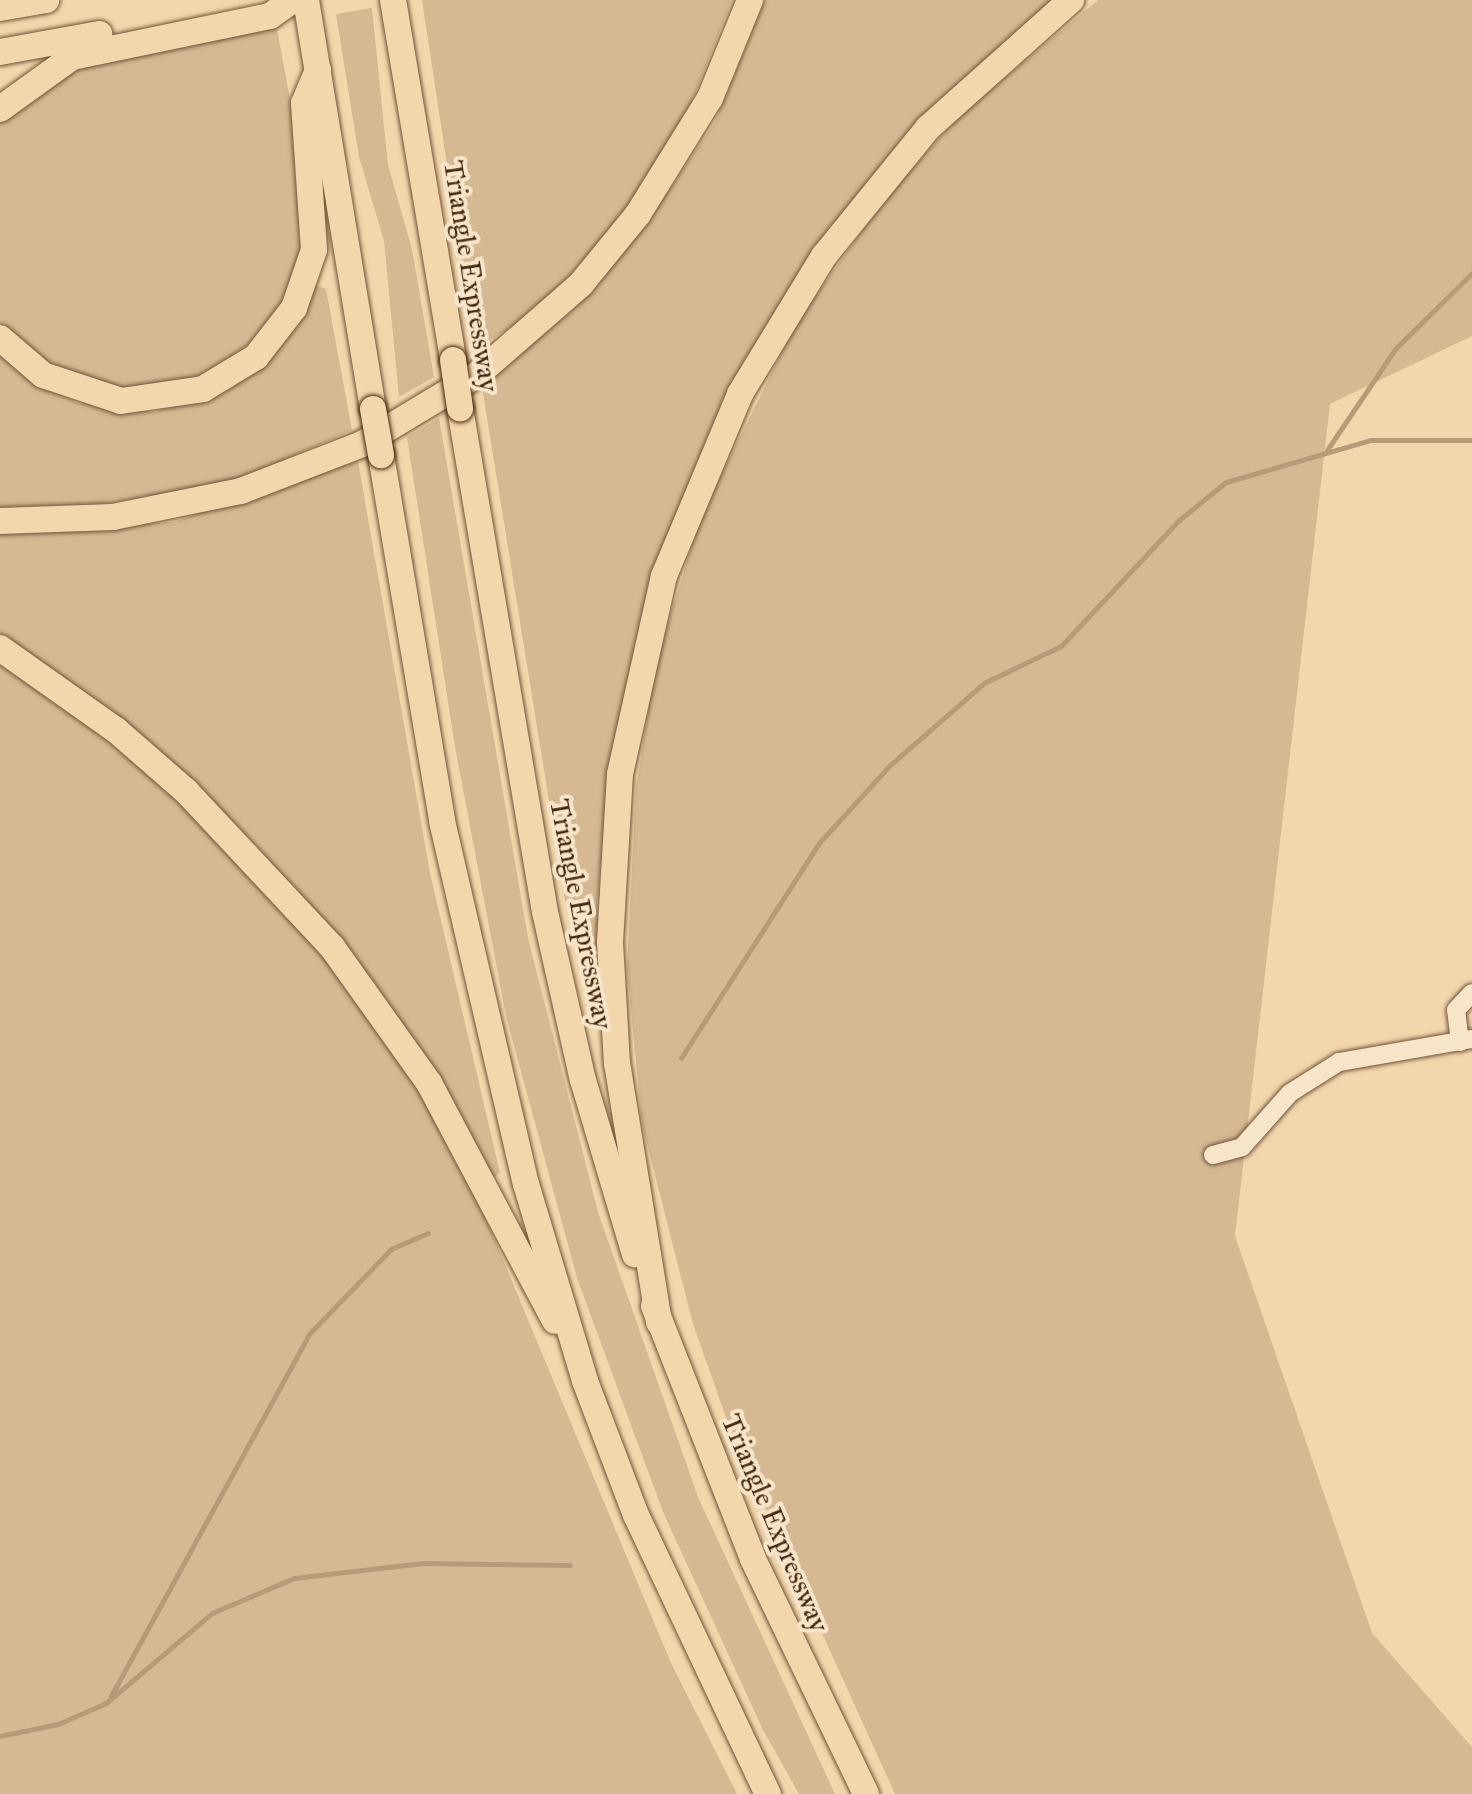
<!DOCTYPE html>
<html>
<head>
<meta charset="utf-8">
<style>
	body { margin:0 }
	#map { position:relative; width:1472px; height:1794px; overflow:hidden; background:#f2d7ad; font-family:"IM FELL Great Primer",serif }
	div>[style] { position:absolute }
	.green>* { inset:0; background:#d4b992 }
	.stream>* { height:5px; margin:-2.5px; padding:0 2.5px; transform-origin:2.5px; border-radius:2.5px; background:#b79b78 }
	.roads { filter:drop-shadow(0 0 2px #705337) drop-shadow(0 0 2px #705337) }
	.minor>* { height:18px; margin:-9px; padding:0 9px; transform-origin:9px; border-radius:9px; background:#f7e5ca }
	.highway>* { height:26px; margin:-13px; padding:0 13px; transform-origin:13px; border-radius:13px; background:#f2d7ad }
	.bridges { filter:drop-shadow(0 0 2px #442710) drop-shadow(0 0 2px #442710) }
	.highway-bridge>* { height:26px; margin:-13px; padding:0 13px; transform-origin:13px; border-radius:13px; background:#f2d7ad }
	span { translate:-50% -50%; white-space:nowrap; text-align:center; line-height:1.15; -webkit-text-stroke:8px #f7e5ca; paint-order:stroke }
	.street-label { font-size:28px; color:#442710 }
</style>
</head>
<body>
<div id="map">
	<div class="green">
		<div style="clip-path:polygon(422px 0,732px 0,681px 128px,610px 232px,534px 313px,475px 349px)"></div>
		<div style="clip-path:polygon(765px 0,1058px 0,962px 82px,717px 420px,694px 468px,639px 627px,611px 762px,597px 901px,604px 1021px,593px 1024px,565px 900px,482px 387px,574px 309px,643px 229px,715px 122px)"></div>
		<div style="clip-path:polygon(1098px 0,1472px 0,1472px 336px,1330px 404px,1235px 1236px,1372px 1633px,1472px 1747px,1472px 1794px,895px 1794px,733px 1437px,693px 1324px,642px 1124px,627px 968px,636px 788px,656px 663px,701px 516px,796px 324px,887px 196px,961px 115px)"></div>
		<div style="clip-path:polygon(372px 8px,388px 165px,412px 249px,434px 377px,399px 397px,384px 241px,359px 157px,336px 14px)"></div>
		<div style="clip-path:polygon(276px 23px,304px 176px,303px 256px,290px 295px,242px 356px,200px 381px,155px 392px,79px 383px,16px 342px,0 322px,0 124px,12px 108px,71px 70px)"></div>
		<div style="clip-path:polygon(315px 285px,326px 289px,352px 430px,235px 481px,68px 510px,0 509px,0 352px,37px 384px,76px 402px,155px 412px,237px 384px,272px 356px)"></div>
		<div style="clip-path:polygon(439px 418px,528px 938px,598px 1212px,698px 1497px,835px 1794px,799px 1794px,763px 1730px,663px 1512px,577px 1278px,506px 1016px,455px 747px,407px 437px)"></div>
		<div style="clip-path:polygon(358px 461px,430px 873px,500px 1173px,492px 1178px,319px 916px,250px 839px,153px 749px,0 638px,0 534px,173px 522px)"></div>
		<div style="clip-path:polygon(0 660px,110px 739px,189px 808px,302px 927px,407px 1070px,481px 1207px,671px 1663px,737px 1794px,0 1794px)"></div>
	</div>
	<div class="stream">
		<div style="left:1327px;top:450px;width:122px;rotate:-56deg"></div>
		<div style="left:1395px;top:349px;width:108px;rotate:-44.6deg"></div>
		<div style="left:681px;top:1058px;width:255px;rotate:-57.3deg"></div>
		<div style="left:819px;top:843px;width:104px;rotate:-47.7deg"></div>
		<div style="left:889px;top:766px;width:126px;rotate:-41.1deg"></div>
		<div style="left:984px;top:683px;width:85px;rotate:-25.7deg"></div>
		<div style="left:1061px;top:646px;width:173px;rotate:-46.9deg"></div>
		<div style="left:1179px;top:520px;width:60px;rotate:-39deg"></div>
		<div style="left:1226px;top:482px;width:151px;rotate:-16.2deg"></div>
		<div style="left:1371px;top:440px;width:101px"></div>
		<div style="left:111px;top:1696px;width:413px;rotate:-61.3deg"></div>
		<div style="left:309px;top:1334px;width:118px;rotate:-46deg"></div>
		<div style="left:391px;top:1249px;width:40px;rotate:-23.4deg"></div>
		<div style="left:0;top:1736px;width:59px;rotate:-11.7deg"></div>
		<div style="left:58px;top:1724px;width:52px;rotate:-23.6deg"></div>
		<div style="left:106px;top:1703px;width:139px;rotate:-40.3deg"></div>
		<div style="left:212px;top:1613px;width:89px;rotate:-23.1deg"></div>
		<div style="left:294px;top:1578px;width:130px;rotate:-6.6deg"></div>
		<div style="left:423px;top:1563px;width:147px;rotate:0.8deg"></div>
	</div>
	<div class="roads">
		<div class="minor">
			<div style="left:1460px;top:1042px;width:32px;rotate:-97deg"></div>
			<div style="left:1456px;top:1010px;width:23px;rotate:-47deg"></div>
			<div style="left:1213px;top:1155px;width:30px;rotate:-15deg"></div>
			<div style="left:1242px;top:1147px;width:72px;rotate:-48.4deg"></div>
			<div style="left:1290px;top:1093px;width:58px;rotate:-32.3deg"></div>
			<div style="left:1339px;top:1062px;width:135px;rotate:-9.8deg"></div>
		</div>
		<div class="highway">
			<div style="left:306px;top:0;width:414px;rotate:80.7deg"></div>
			<div style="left:393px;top:0;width:365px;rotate:80.5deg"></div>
			<div style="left:0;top:8px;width:47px;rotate:-9.9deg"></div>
			<div style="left:0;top:52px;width:101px;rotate:-10.3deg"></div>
			<div style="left:0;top:109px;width:89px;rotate:-35.8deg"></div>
			<div style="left:72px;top:57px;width:202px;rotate:-11.7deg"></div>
			<div style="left:270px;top:16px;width:28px;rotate:-35deg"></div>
			<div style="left:0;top:338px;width:57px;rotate:40.7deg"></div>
			<div style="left:43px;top:375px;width:82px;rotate:18.4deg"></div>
			<div style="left:121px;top:401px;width:83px;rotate:-8.3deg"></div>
			<div style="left:203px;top:389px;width:62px;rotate:-31.1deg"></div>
			<div style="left:256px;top:357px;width:62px;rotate:-52.2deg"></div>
			<div style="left:294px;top:308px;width:61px;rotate:-71deg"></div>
			<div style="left:314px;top:250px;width:147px;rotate:-93.9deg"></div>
			<div style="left:304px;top:103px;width:36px;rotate:-67deg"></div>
			<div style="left:460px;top:408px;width:511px;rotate:80.43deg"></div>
			<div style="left:545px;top:912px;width:172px;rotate:77.3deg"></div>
			<div style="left:583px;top:1080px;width:182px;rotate:73.4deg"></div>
			<div style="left:381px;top:455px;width:371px;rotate:80.5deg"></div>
			<div style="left:442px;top:821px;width:373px;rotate:77deg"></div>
			<div style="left:526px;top:1184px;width:206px;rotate:73.3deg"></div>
			<div style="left:585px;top:1381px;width:143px;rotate:69.2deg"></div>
			<div style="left:636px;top:1515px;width:309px;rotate:64.7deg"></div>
			<div style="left:0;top:521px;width:113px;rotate:-2deg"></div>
			<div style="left:113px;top:517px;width:131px;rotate:-11.5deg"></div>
			<div style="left:241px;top:491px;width:130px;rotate:-21.2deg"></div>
			<div style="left:362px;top:444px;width:135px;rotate:-31.1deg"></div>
			<div style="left:478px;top:374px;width:137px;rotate:-41.1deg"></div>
			<div style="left:581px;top:284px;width:90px;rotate:-50.8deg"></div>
			<div style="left:638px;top:214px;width:137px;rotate:-58.2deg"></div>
			<div style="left:710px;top:98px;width:106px;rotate:-67.8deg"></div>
			<div style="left:0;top:648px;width:142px;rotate:35.3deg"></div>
			<div style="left:116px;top:730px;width:94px;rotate:41.1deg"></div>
			<div style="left:187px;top:792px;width:212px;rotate:46.9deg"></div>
			<div style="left:332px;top:947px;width:167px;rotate:54.5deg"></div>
			<div style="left:429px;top:1083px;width:269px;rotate:62.1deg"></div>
			<div style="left:654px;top:1306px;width:272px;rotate:68.6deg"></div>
			<div style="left:753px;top:1559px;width:261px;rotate:64.3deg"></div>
			<div style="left:659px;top:1322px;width:261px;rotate:-99.2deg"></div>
			<div style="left:617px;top:1064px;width:122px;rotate:-93.3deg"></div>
			<div style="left:610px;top:942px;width:168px;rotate:-86.6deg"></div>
			<div style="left:620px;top:774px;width:203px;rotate:-77.5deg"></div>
			<div style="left:664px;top:576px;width:197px;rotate:-67.3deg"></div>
			<div style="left:740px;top:394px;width:162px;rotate:-58.7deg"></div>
			<div style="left:824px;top:256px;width:165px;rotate:-50.9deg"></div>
			<div style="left:928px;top:128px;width:192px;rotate:-41.8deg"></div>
		</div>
	</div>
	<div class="bridges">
		<div class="highway-bridge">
			<div style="left:453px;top:360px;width:49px;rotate:81.7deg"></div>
			<div style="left:373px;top:409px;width:47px;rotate:80.1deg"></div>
		</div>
	</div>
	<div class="street-label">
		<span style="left:471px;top:276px;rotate:81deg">Triangle Expressway</span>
		<span style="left:581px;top:914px;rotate:79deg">Triangle Expressway</span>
		<span style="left:775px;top:1523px;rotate:67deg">Triangle Expressway</span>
	</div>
</div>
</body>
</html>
